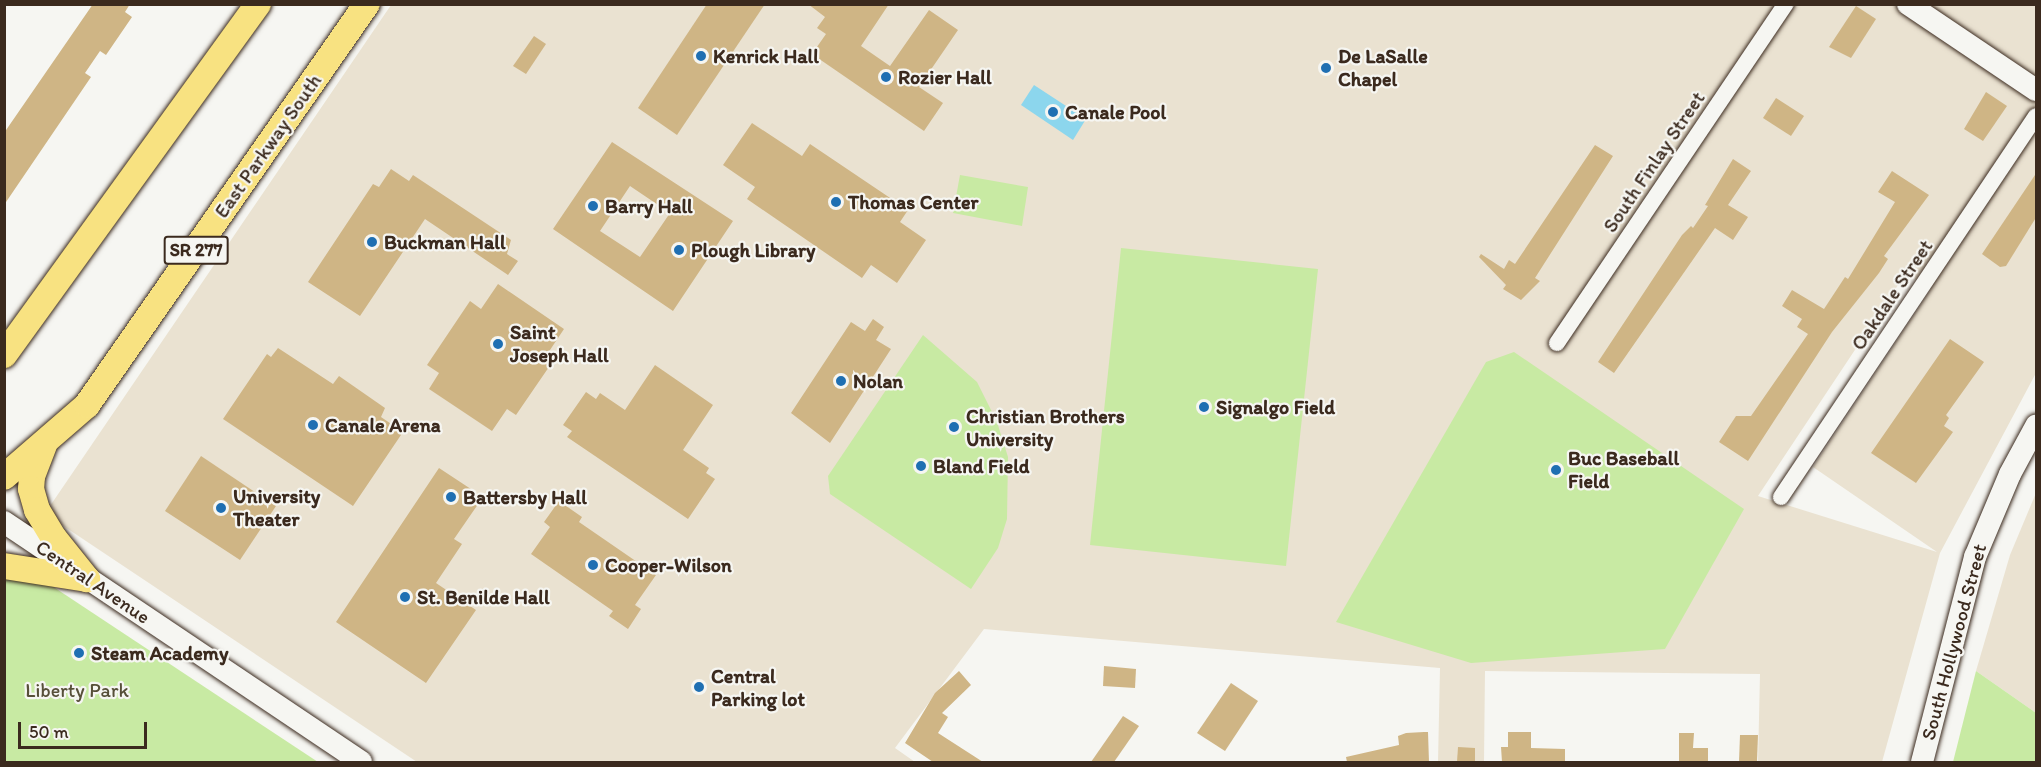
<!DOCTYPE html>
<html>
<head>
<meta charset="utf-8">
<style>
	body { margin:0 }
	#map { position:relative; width:2041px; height:767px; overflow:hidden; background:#f6f6f2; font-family:Itim,sans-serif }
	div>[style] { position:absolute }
	.built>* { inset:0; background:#eae2d1 }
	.green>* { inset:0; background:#c8eaa3 }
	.water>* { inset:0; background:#8cd6ed }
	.building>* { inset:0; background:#cfb585 }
	.roads { filter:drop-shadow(0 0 2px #3b2a1e) drop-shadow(0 0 2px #3b2a1e) }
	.street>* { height:16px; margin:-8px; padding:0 8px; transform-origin:8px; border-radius:8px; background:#f6f6f2 }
	.secondary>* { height:22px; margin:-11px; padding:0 11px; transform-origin:11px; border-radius:11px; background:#f6f6f2 }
	.primary>* { height:26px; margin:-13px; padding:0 13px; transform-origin:13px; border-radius:13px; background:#f8e281 }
	.dots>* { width:16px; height:16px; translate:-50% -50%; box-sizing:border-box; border:3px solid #f6f6f2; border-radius:50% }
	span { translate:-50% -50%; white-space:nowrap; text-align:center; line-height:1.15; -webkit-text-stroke:4.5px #f6f6f2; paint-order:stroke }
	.shield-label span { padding:2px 4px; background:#f6f6f2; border:2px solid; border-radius:4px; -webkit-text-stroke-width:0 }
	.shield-label { font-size:18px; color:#3b2a1e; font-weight:700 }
	.poi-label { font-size:20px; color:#3b2a1e; font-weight:700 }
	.left { translate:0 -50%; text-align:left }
	.street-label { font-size:20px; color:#3b2a1e }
	.park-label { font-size:20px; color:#575039 }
	.frame { position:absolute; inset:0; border:6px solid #3b2a1e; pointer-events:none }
	.scale { position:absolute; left:18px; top:722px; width:129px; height:27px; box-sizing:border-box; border:3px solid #3b2a1e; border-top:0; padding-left:8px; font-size:18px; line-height:21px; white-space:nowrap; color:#3b2a1e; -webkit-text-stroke:4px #f6f6f2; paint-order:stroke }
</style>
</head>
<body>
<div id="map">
	<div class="built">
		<div style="clip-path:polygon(evenodd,391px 5px,2036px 5px,2036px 373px,1940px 553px,1882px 762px,1758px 762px,1760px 674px,1485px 671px,1484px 762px,1438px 762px,1440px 668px,984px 629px,895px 748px,915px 762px,417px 762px,56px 521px,50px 506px,391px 5px,1906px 273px,1931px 289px,1813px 467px,1937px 552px,1758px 496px,1906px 273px)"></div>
		<div style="clip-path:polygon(2036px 493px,2036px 713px,1976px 671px,2010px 555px)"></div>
	</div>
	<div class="green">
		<div style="clip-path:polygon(960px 175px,1028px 187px,1022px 226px,953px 213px)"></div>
		<div style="clip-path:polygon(1121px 248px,1318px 269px,1286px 566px,1090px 545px)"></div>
		<div style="clip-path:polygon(923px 335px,977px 382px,997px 422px,1008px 457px,1007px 519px,998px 548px,971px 589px,830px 494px,828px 476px)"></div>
		<div style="clip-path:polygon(1514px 352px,1744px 509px,1665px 649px,1471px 663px,1336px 622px,1486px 362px)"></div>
		<div style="clip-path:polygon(5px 574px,43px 580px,318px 762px,5px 762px)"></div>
		<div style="clip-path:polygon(1976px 671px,2036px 713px,2036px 762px,1953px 762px)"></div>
	</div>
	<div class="water">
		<div style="clip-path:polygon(1034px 85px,1086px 119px,1073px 140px,1021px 105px)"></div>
	</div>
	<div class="building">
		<div style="clip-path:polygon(93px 4px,130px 4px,125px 12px,132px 17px,106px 55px,100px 51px,85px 73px,91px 77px,4px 205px,4px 133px)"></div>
		<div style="clip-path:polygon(707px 4px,765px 4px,677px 135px,638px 108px)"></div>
		<div style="clip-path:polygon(808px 4px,889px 4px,861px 46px,890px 66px,929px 10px,958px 30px,919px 87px,943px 103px,924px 131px,812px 54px,826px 34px,817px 28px,825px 17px)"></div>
		<div style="clip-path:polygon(1856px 6px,1876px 19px,1851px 58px,1829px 47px)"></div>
		<div style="clip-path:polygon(534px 36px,546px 44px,526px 74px,513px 66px)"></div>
		<div style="clip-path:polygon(1986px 92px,2007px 106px,1983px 141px,1964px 129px)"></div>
		<div style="clip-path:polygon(1776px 98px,1804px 116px,1791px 136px,1763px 118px)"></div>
		<div style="clip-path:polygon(752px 123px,802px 156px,810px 144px,908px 210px,900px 222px,926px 240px,897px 283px,871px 265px,862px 278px,747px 199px,755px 187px,723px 165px)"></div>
		<div style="clip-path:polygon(evenodd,612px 142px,733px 221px,673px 311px,553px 229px,612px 142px,630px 186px,670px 213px,640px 257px,600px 231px,630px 186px)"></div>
		<div style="clip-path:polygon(1595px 145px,1613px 156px,1535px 278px,1540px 281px,1521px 300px,1503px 289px,1506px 285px,1479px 257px,1481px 254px,1504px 269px,1509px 260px,1515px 264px)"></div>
		<div style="clip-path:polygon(1733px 159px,1751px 171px,1728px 205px,1748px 217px,1733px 240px,1715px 228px,1614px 373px,1598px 362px,1682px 235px,1691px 226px,1693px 228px,1708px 206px,1705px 205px)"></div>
		<div style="clip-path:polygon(391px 169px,409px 181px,413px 175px,511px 240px,507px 254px,518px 261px,508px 275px,425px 219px,360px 316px,308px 282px,373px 184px,379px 187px)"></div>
		<div style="clip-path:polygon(1892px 171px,1929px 195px,1884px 256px,1888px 259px,1879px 273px,1832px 332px,1748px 461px,1719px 442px,1736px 416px,1751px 416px,1808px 334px,1797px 327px,1802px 319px,1782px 306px,1792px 290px,1824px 309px,1845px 277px,1848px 279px,1895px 202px,1878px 192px)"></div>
		<div style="clip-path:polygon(2037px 172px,2037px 216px,2006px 266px,2000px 267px,1982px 254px)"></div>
		<div style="clip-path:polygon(498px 284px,564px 329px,544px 359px,551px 364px,516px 415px,507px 409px,492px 431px,429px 389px,439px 373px,427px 365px,470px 301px,481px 309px)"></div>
		<div style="clip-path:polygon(873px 319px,884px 327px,876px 340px,891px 349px,830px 443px,791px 413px,851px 322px,865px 331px)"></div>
		<div style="clip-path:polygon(1950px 339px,1984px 362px,1946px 415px,1949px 418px,1944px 426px,1953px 432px,1916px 483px,1871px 453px)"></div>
		<div style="clip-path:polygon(278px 348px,333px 384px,339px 376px,385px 408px,381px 417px,403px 432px,353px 506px,223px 419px,267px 354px,271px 357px)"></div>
		<div style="clip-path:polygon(655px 365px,713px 405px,683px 450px,709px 468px,706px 473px,715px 479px,688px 519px,567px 437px,572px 431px,563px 425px,586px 392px,596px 399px,600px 393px,625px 410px)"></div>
		<div style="clip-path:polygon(201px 456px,276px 506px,240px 560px,165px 511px)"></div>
		<div style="clip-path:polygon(439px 468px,483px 497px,454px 539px,462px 544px,436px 583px,476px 610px,426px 683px,336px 622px)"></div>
		<div style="clip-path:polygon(559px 501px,582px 517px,579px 522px,656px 575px,635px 605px,641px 609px,628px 629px,609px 616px,613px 611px,531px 554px,550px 527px,544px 522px)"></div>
		<div style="clip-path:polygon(1104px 666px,1136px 669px,1135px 688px,1103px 686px)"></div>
		<div style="clip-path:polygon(959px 671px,971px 685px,942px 713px,948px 717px,938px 733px,983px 762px,933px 762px,905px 743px,935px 693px)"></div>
		<div style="clip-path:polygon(1231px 683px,1258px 701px,1225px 751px,1197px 733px)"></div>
		<div style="clip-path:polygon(1123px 716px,1139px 726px,1114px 762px,1091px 762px)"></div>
		<div style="clip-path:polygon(1424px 732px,1428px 732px,1429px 762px,1347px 762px,1346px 757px,1399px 745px,1398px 736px,1406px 733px)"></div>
		<div style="clip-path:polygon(1508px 732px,1531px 732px,1531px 748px,1565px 749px,1565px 762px,1502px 762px,1501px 747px,1508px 747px)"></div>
		<div style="clip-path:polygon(1679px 733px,1694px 733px,1693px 748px,1708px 748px,1708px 762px,1679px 762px)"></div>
		<div style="clip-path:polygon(1740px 735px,1758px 735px,1757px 762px,1739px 762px)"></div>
		<div style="clip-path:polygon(1458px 747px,1475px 748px,1475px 762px,1457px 762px)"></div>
	</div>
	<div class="roads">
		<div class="street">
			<div style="left:1557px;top:343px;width:409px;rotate:-56deg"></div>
			<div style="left:1781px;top:497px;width:458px;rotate:-56.2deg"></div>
		</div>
		<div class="secondary">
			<div style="left:1908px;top:4px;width:154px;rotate:33.9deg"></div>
			<div style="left:4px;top:522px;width:430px;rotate:33.9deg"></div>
			<div style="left:1922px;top:762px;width:212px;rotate:-75.5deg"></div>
			<div style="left:1975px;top:557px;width:90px;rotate:-67.1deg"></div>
			<div style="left:2010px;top:474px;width:55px;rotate:-61.6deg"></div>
		</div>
		<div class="primary">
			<div style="left:4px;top:355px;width:433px;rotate:-54.1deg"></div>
			<div style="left:44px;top:445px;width:33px;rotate:111deg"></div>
			<div style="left:32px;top:476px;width:13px;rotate:94deg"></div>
			<div style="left:31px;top:489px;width:22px;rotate:74deg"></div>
			<div style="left:37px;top:510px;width:33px;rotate:59deg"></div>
			<div style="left:54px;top:538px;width:53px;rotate:51.2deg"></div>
			<div style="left:4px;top:477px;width:110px;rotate:-40.9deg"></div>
			<div style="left:87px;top:405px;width:489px;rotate:-55.1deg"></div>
			<div style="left:4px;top:566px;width:84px;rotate:8.9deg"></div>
		</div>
	</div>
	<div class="dots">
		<div style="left:701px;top:56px;background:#1f6fb2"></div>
		<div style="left:1326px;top:68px;background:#1f6fb2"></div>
		<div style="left:886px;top:77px;background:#1f6fb2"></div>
		<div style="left:1053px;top:112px;background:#1f6fb2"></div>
		<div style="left:836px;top:202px;background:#1f6fb2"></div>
		<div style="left:593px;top:206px;background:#1f6fb2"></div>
		<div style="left:372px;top:242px;background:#1f6fb2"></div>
		<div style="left:679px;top:250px;background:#1f6fb2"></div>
		<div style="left:498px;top:344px;background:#1f6fb2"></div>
		<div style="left:841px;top:381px;background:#1f6fb2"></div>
		<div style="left:1204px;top:407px;background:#1f6fb2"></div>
		<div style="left:313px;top:425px;background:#1f6fb2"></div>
		<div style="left:954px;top:427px;background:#1f6fb2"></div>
		<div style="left:921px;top:466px;background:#1f6fb2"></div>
		<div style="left:1556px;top:470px;background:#1f6fb2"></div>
		<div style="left:451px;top:497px;background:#1f6fb2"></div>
		<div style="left:221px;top:508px;background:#1f6fb2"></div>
		<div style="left:593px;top:565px;background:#1f6fb2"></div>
		<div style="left:405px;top:597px;background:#1f6fb2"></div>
		<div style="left:79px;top:653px;background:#1f6fb2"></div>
		<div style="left:699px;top:687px;background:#1f6fb2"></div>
	</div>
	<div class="shield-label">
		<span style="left:196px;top:250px">SR 277</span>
	</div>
	<div class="poi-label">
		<span class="left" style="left:713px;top:56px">Kenrick Hall</span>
		<span class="left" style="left:1338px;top:68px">De LaSalle<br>Chapel</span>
		<span class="left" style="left:898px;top:77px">Rozier Hall</span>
		<span class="left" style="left:1065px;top:112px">Canale Pool</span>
		<span class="left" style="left:848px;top:202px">Thomas Center</span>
		<span class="left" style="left:605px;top:206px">Barry Hall</span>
		<span class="left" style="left:384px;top:242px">Buckman Hall</span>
		<span class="left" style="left:691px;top:250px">Plough Library</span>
		<span class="left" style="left:510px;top:344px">Saint<br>Joseph Hall</span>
		<span class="left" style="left:853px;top:381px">Nolan</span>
		<span class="left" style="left:1216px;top:407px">Signalgo Field</span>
		<span class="left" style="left:966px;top:428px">Christian Brothers<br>University</span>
		<span class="left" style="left:325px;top:425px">Canale Arena</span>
		<span class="left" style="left:1568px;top:470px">Buc Baseball<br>Field</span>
		<span class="left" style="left:933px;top:466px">Bland Field</span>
		<span class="left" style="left:233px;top:508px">University<br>Theater</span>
		<span class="left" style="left:463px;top:497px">Battersby Hall</span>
		<span class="left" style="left:605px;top:565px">Cooper-Wilson</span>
		<span class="left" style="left:417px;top:597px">St. Benilde Hall</span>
		<span class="left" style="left:91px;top:653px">Steam Academy</span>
		<span class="left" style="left:711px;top:688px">Central<br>Parking lot</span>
	</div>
	<div class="street-label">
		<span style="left:268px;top:146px;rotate:-55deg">East Parkway South</span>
		<span style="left:1654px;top:162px;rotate:-56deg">South Finlay Street</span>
		<span style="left:1892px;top:295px;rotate:-56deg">Oakdale Street</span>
		<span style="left:93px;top:582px;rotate:34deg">Central Avenue</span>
		<span style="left:1954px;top:642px;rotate:-75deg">South Hollywood Street</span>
	</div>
	<div class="park-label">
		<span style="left:77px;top:690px">Liberty Park</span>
	</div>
	<div class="frame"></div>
	<div class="scale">50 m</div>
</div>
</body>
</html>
